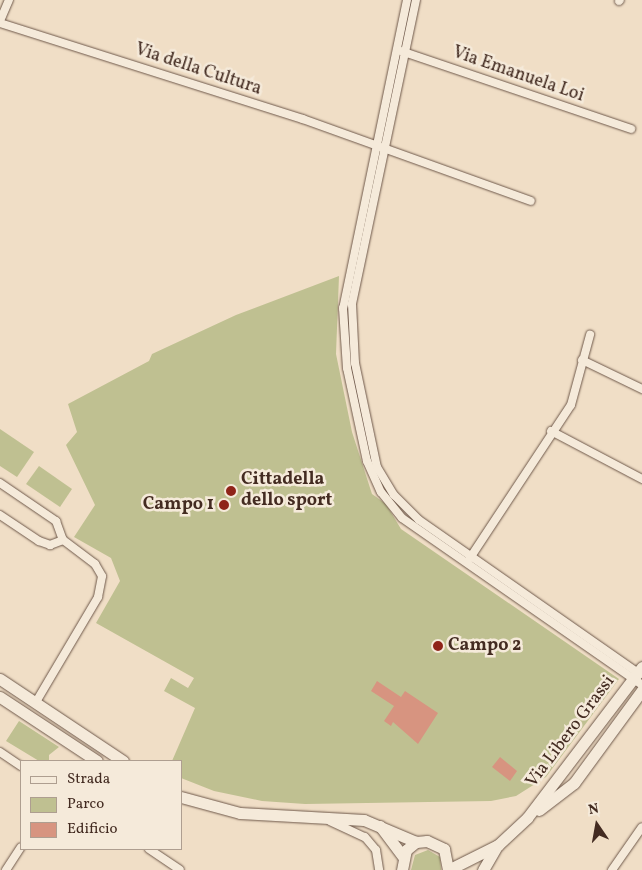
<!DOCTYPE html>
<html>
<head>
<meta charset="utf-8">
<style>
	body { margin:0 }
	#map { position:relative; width:642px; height:870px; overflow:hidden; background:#f0dec6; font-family:Vollkorn,serif }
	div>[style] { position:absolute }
	.green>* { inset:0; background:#bfc091 }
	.building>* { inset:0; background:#d79480 }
	.roads { filter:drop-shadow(0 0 1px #6e584a) drop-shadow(0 0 1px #6e584a) }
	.street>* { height:8px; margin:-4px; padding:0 4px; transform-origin:4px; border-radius:4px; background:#f5eada }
	.secondary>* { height:11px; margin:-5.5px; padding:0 5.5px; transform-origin:5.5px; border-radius:5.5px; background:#f5eada }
	.dots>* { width:14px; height:14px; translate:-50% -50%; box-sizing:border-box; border:2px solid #f5eada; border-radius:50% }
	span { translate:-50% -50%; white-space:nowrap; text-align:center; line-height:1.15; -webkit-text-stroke:5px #f5eada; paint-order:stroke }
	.street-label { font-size:18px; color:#432b21 }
	.poi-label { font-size:18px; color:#432b21; font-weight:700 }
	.left { translate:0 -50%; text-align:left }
	.right { translate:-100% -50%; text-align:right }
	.legend { position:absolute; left:20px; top:760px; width:162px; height:90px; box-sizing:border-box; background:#f5eada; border:1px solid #ae9e90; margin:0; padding:6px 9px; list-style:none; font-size:15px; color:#432b21 }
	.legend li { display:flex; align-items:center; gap:10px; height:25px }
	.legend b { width:25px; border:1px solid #ae9e90 }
	.north { position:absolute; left:572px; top:800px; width:50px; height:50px; -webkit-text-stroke:4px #f5eada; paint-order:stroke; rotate:348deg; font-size:14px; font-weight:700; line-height:20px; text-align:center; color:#432b21 }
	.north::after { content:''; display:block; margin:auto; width:18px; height:22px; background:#432b21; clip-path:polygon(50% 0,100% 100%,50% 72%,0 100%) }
</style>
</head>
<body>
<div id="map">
	<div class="green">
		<div style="clip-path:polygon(339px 276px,336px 354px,352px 432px,372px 494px,386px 504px,401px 529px,619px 679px,546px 777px,516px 796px,491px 801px,305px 804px,262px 801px,214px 791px,181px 778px,181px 761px,172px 761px,195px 708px,164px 691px,171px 678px,188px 688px,194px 678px,96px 623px,120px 581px,111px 558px,74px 537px,95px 505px,66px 445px,77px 432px,68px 404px,149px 361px,152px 354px,236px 315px)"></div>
		<div style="clip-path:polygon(0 429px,34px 452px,17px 477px,0 466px)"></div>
		<div style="clip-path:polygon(39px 466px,72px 489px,60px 507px,26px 484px)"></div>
		<div style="clip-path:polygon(19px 721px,59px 747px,49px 755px,49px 761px,39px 761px,6px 741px)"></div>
		<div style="clip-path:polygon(428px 850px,440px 857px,441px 870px,411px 870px,415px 855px)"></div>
	</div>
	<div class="building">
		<div style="clip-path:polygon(377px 681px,401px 697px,405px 691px,438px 713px,418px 744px,393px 722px,391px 726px,384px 721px,394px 706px,371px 691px)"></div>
		<div style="clip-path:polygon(500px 757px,517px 771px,510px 781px,492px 767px)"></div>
	</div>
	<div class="roads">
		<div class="street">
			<div style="left:407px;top:0;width:315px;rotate:101.7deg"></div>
			<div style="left:343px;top:308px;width:60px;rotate:86.2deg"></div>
			<div style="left:347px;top:368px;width:95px;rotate:77.9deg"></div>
			<div style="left:367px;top:461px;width:34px;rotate:66deg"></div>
			<div style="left:381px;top:492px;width:33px;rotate:51deg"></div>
			<div style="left:402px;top:518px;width:292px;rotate:34.8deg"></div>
			<div style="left:416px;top:0;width:311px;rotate:101.9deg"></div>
			<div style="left:352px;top:304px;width:59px;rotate:87.1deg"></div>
			<div style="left:355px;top:363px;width:106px;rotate:78.1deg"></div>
			<div style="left:377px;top:467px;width:33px;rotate:59deg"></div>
			<div style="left:394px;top:495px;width:35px;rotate:45deg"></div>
			<div style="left:419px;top:520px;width:269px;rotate:34.9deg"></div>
			<div style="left:619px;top:1px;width:1px;rotate:-45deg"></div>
			<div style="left:0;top:21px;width:23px;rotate:-67deg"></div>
			<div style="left:0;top:23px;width:318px;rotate:17.6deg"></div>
			<div style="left:303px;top:119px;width:242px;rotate:19.8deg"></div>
			<div style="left:401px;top:51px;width:243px;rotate:18.7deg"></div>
			<div style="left:582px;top:360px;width:67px;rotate:25.8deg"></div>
			<div style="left:551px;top:431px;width:103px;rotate:27.8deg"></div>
			<div style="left:0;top:483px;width:68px;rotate:34.2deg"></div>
			<div style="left:56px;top:521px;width:20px;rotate:70deg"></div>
			<div style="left:0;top:515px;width:47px;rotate:33.7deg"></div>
			<div style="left:39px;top:541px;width:12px;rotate:20deg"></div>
			<div style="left:50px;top:545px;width:14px;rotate:-21deg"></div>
			<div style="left:470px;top:558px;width:183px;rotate:-56.6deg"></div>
			<div style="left:571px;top:405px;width:73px;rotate:-74.8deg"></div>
			<div style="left:36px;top:702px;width:122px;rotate:-59.4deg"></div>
			<div style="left:98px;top:597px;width:21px;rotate:-79deg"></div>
			<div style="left:102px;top:576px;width:14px;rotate:-120deg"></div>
			<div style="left:95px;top:564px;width:40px;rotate:-143deg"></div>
			<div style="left:0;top:752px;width:25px;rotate:34deg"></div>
			<div style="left:330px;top:821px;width:38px;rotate:25deg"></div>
			<div style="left:365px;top:837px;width:17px;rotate:50deg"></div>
			<div style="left:376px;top:850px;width:20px;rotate:81deg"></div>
			<div style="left:149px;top:849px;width:37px;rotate:34deg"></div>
			<div style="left:6px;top:870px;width:27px;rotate:-57deg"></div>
			<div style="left:612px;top:870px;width:52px;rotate:-55.1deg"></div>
		</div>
		<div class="secondary">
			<div style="left:0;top:679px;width:148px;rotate:33.7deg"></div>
			<div style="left:0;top:697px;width:116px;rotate:33.4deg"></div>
			<div style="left:181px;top:797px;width:61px;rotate:15.2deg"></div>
			<div style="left:240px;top:813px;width:124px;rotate:3.2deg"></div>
			<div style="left:364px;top:820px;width:56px;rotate:22.9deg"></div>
			<div style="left:539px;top:810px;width:44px;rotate:-37.6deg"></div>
			<div style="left:574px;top:783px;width:115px;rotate:-53.8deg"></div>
			<div style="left:380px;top:826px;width:38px;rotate:53deg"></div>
			<div style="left:402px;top:870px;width:20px;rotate:-79deg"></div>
			<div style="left:406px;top:850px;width:13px;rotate:-39deg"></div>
			<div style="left:416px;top:842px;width:11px;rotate:-5deg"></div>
			<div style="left:427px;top:841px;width:19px;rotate:25deg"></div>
			<div style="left:444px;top:849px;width:21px;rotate:79deg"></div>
			<div style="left:448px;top:870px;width:56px;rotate:-26.6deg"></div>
			<div style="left:498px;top:845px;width:40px;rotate:-43deg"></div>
			<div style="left:527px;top:818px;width:190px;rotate:-52.7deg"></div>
			<div style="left:483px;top:870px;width:28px;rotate:-60deg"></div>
		</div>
	</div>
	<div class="dots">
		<div style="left:231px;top:491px;background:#8f2418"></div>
		<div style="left:224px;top:505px;background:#8f2418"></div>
		<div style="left:438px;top:646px;background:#8f2418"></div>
	</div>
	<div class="street-label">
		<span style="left:198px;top:70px;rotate:18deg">Via della Cultura</span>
		<span style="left:518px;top:75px;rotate:19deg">Via Emanuela Loi</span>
		<span style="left:571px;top:732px;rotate:-53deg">Via Libero Grassi</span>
	</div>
	<div class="poi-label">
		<span class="left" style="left:241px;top:491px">Cittadella<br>dello sport</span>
		<span class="right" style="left:214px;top:505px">Campo 1</span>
		<span class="left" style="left:448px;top:646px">Campo 2</span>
	</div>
	<ul class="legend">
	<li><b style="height:6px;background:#f5eada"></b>Strada</li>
	<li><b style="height:14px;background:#bfc091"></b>Parco</li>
	<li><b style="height:14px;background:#d79480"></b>Edificio</li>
	</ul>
	<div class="north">N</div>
</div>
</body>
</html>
